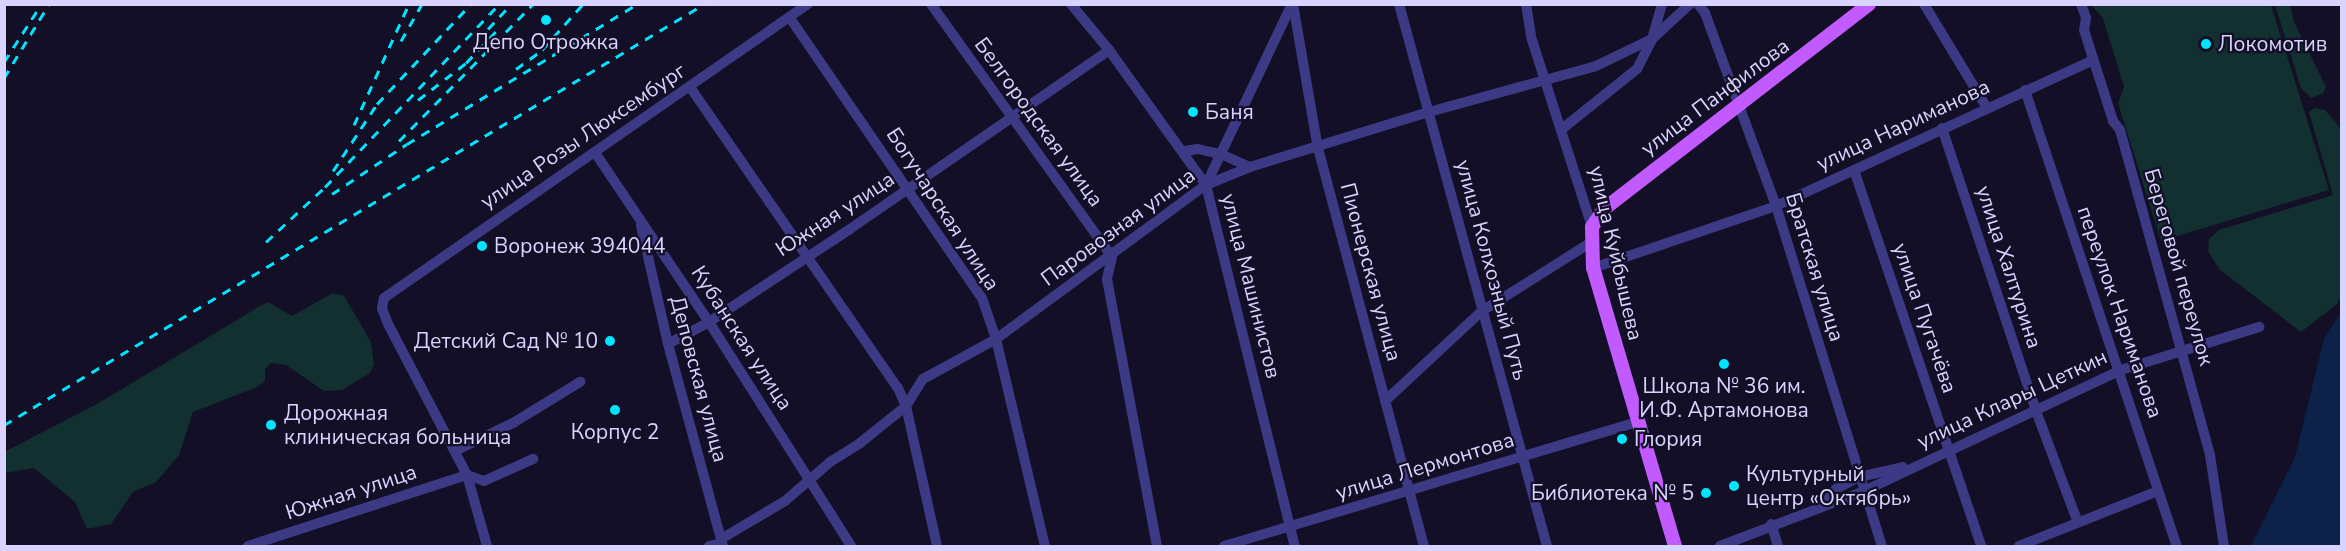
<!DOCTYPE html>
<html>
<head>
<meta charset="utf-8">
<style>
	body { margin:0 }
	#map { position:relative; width:2346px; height:551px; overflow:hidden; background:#130f26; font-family:"Nunito Sans",sans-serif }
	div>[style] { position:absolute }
	.green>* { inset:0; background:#12302f }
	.water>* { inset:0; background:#0c2248 }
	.minor>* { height:10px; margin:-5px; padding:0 5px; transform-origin:5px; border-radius:5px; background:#3d3a85 }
	.major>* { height:14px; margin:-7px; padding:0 7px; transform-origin:7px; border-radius:7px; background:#c25bff }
	.rail>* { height:3px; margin-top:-1.5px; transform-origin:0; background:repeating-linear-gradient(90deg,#00e5ff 0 9px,transparent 0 17px) }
	.dots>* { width:16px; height:16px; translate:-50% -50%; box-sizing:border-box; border:3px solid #130f26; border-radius:50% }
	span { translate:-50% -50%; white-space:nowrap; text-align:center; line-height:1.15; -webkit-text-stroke:4.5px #130f26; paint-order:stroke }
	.poi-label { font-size:21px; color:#d9d4ff }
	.left { translate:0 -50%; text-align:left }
	.right { translate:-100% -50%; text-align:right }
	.street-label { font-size:21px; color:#d9d4ff }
	.frame { position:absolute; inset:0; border:6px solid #d9d4ff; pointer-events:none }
</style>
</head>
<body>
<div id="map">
	<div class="green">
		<div style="clip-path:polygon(2091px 5px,2271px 5px,2329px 190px,2161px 241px,2118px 103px,2124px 87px,2103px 18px)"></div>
		<div style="clip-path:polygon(2275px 5px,2290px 5px,2294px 22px,2326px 87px,2323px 93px,2311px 98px,2301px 88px)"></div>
		<div style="clip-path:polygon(2315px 108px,2325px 110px,2341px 129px,2341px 296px,2337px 304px,2301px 332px,2219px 269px,2208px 251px,2209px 239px,2219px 230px,2333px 195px,2309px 112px)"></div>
		<div style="clip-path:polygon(333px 293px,344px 296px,371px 342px,374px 364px,370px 373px,342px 390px,324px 391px,286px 365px,271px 363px,265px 369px,265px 381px,257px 387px,193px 412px,179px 455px,156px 482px,133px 492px,111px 524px,87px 529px,75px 502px,34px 468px,5px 473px,6px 451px,97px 404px,260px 306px,268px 302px,292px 316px)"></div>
	</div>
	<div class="water">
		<div style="clip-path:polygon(2341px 312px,2341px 546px,2251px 546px,2295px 457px,2324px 339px)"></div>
	</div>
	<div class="minor">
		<div style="left:931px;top:4px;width:311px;rotate:54.4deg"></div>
		<div style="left:1112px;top:257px;width:23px;rotate:103deg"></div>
		<div style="left:1107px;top:279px;width:272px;rotate:79.4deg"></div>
		<div style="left:1071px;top:4px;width:60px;rotate:50.4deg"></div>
		<div style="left:1109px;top:50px;width:166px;rotate:54.3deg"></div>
		<div style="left:1206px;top:185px;width:372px;rotate:76.2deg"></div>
		<div style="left:1293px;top:4px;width:146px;rotate:80.2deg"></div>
		<div style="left:1318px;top:148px;width:412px;rotate:75.1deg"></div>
		<div style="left:1399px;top:4px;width:562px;rotate:74.73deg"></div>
		<div style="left:1526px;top:4px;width:36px;rotate:81deg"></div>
		<div style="left:1532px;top:40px;width:196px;rotate:72.2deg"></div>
		<div style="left:1698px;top:4px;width:11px;rotate:52deg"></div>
		<div style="left:1705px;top:13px;width:206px;rotate:69.8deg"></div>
		<div style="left:1776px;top:206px;width:356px;rotate:72.7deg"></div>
		<div style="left:1924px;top:4px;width:122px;rotate:58.8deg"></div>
		<div style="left:2081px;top:4px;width:15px;rotate:70deg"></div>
		<div style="left:2086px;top:18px;width:12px;rotate:99deg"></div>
		<div style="left:2084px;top:30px;width:96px;rotate:72.3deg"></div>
		<div style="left:2113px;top:121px;width:11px;rotate:52deg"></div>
		<div style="left:2120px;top:130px;width:337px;rotate:74.5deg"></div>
		<div style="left:2210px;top:455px;width:92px;rotate:81.3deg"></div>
		<div style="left:790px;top:18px;width:340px;rotate:55.6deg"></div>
		<div style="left:982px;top:298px;width:43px;rotate:71.1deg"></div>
		<div style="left:996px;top:339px;width:213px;rotate:76.7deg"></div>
		<div style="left:690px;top:87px;width:366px;rotate:55.4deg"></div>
		<div style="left:898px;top:388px;width:20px;rotate:66deg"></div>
		<div style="left:906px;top:406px;width:143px;rotate:77.5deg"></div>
		<div style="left:2025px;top:90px;width:481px;rotate:71.6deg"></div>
		<div style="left:1942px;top:128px;width:298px;rotate:71.6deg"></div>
		<div style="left:2036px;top:411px;width:116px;rotate:69.4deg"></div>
		<div style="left:1562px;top:129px;width:96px;rotate:-38.7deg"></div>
		<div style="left:1637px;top:69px;width:34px;rotate:-63deg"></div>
		<div style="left:1652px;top:39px;width:36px;rotate:-74deg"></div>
		<div style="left:1184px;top:151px;width:14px;rotate:-8deg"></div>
		<div style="left:1198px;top:149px;width:26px;rotate:13deg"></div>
		<div style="left:1223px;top:155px;width:30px;rotate:24deg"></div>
		<div style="left:596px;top:154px;width:202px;rotate:56.1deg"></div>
		<div style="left:709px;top:322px;width:265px;rotate:57.6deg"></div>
		<div style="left:1854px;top:170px;width:397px;rotate:71.3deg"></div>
		<div style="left:1206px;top:185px;width:200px;rotate:-64.6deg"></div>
		<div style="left:641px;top:226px;width:121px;rotate:77.1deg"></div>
		<div style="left:668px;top:344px;width:209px;rotate:74.8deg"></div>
		<div style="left:1593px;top:268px;width:193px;rotate:-18.7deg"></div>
		<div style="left:1776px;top:206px;width:349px;rotate:-24.7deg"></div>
		<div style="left:668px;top:344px;width:47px;rotate:-28.2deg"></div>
		<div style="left:709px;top:322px;width:169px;rotate:-33.4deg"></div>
		<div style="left:850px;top:229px;width:315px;rotate:-34.6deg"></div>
		<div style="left:1385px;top:401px;width:132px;rotate:-42.9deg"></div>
		<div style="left:1482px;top:311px;width:128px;rotate:-32.2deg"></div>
		<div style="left:455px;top:451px;width:64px;rotate:-25.8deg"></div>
		<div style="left:513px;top:423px;width:79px;rotate:-31.5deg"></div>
		<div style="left:1823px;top:505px;width:21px;rotate:-51deg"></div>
		<div style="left:1836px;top:489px;width:26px;rotate:-28deg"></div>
		<div style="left:1859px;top:477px;width:45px;rotate:-12.8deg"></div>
		<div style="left:1771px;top:524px;width:23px;rotate:72deg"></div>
		<div style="left:721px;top:539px;width:74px;rotate:-30.7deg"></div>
		<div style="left:785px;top:501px;width:60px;rotate:-40.9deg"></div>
		<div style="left:830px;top:462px;width:36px;rotate:-32deg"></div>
		<div style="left:860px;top:443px;width:59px;rotate:-38.8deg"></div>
		<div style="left:906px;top:406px;width:32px;rotate:-58deg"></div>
		<div style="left:923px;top:379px;width:83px;rotate:-28.7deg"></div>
		<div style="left:996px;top:339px;width:260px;rotate:-36.3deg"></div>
		<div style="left:1206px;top:185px;width:48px;rotate:-22.2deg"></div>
		<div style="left:1250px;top:167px;width:187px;rotate:-17.1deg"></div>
		<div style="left:1429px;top:112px;width:173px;rotate:-15.4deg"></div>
		<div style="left:1596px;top:66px;width:62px;rotate:-25.7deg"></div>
		<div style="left:1652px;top:39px;width:52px;rotate:-42.6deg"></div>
		<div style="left:248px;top:546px;width:230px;rotate:-18deg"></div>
		<div style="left:467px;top:475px;width:18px;rotate:19deg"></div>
		<div style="left:484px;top:481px;width:54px;rotate:-24.2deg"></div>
		<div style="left:487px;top:546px;width:74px;rotate:-105.7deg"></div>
		<div style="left:467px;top:475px;width:170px;rotate:-117.6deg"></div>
		<div style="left:388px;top:324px;width:17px;rotate:-111deg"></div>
		<div style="left:382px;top:308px;width:10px;rotate:-79deg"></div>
		<div style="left:384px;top:298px;width:516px;rotate:-34.74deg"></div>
		<div style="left:709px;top:546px;width:13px;rotate:-13deg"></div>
		<div style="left:1224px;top:546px;width:431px;rotate:-16.7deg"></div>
		<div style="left:1720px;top:546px;width:154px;rotate:-20.9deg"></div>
		<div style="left:1864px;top:491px;width:284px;rotate:-25.2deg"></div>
		<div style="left:2121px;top:370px;width:145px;rotate:-17.3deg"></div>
		<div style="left:2019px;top:546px;width:149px;rotate:-21.6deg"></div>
	</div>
	<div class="major">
		<div style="left:1675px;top:546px;width:290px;rotate:-106.4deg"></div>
		<div style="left:1593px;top:268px;width:41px;rotate:-91.4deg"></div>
		<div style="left:1592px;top:227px;width:22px;rotate:-56deg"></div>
		<div style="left:1604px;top:209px;width:335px;rotate:-37.7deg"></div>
	</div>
	<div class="rail">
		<div style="left:488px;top:29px;width:34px;rotate:-47deg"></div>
		<div style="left:401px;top:41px;width:43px;rotate:-60.4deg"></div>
		<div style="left:4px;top:62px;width:61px;rotate:-57.1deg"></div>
		<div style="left:516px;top:69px;width:32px;rotate:-36deg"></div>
		<div style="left:542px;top:50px;width:62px;rotate:-48.3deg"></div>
		<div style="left:4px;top:78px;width:87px;rotate:-58.7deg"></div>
		<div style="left:418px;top:100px;width:61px;rotate:-37.6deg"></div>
		<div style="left:466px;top:63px;width:51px;rotate:-46.6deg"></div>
		<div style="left:354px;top:125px;width:133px;rotate:-65.6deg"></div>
		<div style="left:399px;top:141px;width:192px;rotate:-45.6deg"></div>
		<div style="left:333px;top:171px;width:80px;rotate:-56.7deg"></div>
		<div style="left:377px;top:104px;width:137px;rotate:-46.8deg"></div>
		<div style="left:332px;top:194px;width:90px;rotate:-33.7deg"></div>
		<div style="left:407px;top:144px;width:269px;rotate:-31.3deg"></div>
		<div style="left:266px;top:242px;width:81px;rotate:-43deg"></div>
		<div style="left:325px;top:187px;width:253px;rotate:-46.4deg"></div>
		<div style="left:4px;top:425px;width:817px;rotate:-31.02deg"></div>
	</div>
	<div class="dots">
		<div style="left:546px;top:20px;background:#00e5ff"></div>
		<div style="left:2206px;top:44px;background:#00e5ff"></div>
		<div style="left:1193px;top:112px;background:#00e5ff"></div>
		<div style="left:482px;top:246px;background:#00e5ff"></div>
		<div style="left:610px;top:341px;background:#00e5ff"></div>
		<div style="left:1724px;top:364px;background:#00e5ff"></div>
		<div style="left:615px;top:410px;background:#00e5ff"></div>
		<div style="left:271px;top:425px;background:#00e5ff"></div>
		<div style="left:1622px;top:439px;background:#00e5ff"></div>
		<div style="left:1734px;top:486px;background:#00e5ff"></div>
		<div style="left:1706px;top:493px;background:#00e5ff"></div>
	</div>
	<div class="poi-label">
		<span style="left:546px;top:42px">Депо Отрожка</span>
		<span class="left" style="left:2218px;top:44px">Локомотив</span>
		<span class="left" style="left:1205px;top:112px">Баня</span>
		<span class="left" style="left:494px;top:246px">Воронеж 394044</span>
		<span class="right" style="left:598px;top:341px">Детский Сад № 10</span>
		<span style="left:1724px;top:398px">Школа № 36 им.<br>И.Ф. Артамонова</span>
		<span class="left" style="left:284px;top:425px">Дорожная<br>клиническая больница</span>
		<span style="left:615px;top:432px">Корпус 2</span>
		<span class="left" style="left:1634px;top:439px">Глория</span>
		<span class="left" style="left:1746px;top:486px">Культурный<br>центр «Октябрь»</span>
		<span class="right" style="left:1694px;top:493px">Библиотека № 5</span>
	</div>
	<div class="street-label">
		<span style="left:1715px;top:97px;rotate:-37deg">улица Панфилова</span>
		<span style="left:1039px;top:122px;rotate:54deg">Белгородская улица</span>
		<span style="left:1903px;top:125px;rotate:-25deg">улица Нариманова</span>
		<span style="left:583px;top:136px;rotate:-34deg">улица Розы Люксембург</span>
		<span style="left:943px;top:209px;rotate:57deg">Богучарская улица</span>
		<span style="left:835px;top:214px;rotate:-33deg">Южная улица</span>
		<span style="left:1118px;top:227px;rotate:-36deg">Паровозная улица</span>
		<span style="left:1616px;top:253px;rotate:77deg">улица Куйбышева</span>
		<span style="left:1815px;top:267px;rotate:73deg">Братская улица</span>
		<span style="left:2009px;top:267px;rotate:72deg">улица Халтурина</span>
		<span style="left:2179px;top:267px;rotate:74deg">Береговой переулок</span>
		<span style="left:1492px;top:270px;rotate:75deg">улица Колхозный Путь</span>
		<span style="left:1371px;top:272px;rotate:75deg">Пионерская улица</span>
		<span style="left:1251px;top:286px;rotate:76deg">улица Машинистов</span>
		<span style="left:2120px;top:312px;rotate:71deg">переулок Нариманова</span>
		<span style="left:1925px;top:318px;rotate:71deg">улица Пугачёва</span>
		<span style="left:742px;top:338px;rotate:57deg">Кубанская улица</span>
		<span style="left:699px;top:379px;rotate:75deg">Деповская улица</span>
		<span style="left:2012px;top:399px;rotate:-25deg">улица Клары Цеткин</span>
		<span style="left:1425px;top:466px;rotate:-17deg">улица Лермонтова</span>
		<span style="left:351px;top:492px;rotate:-18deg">Южная улица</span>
	</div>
	<div class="frame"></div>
</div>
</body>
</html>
